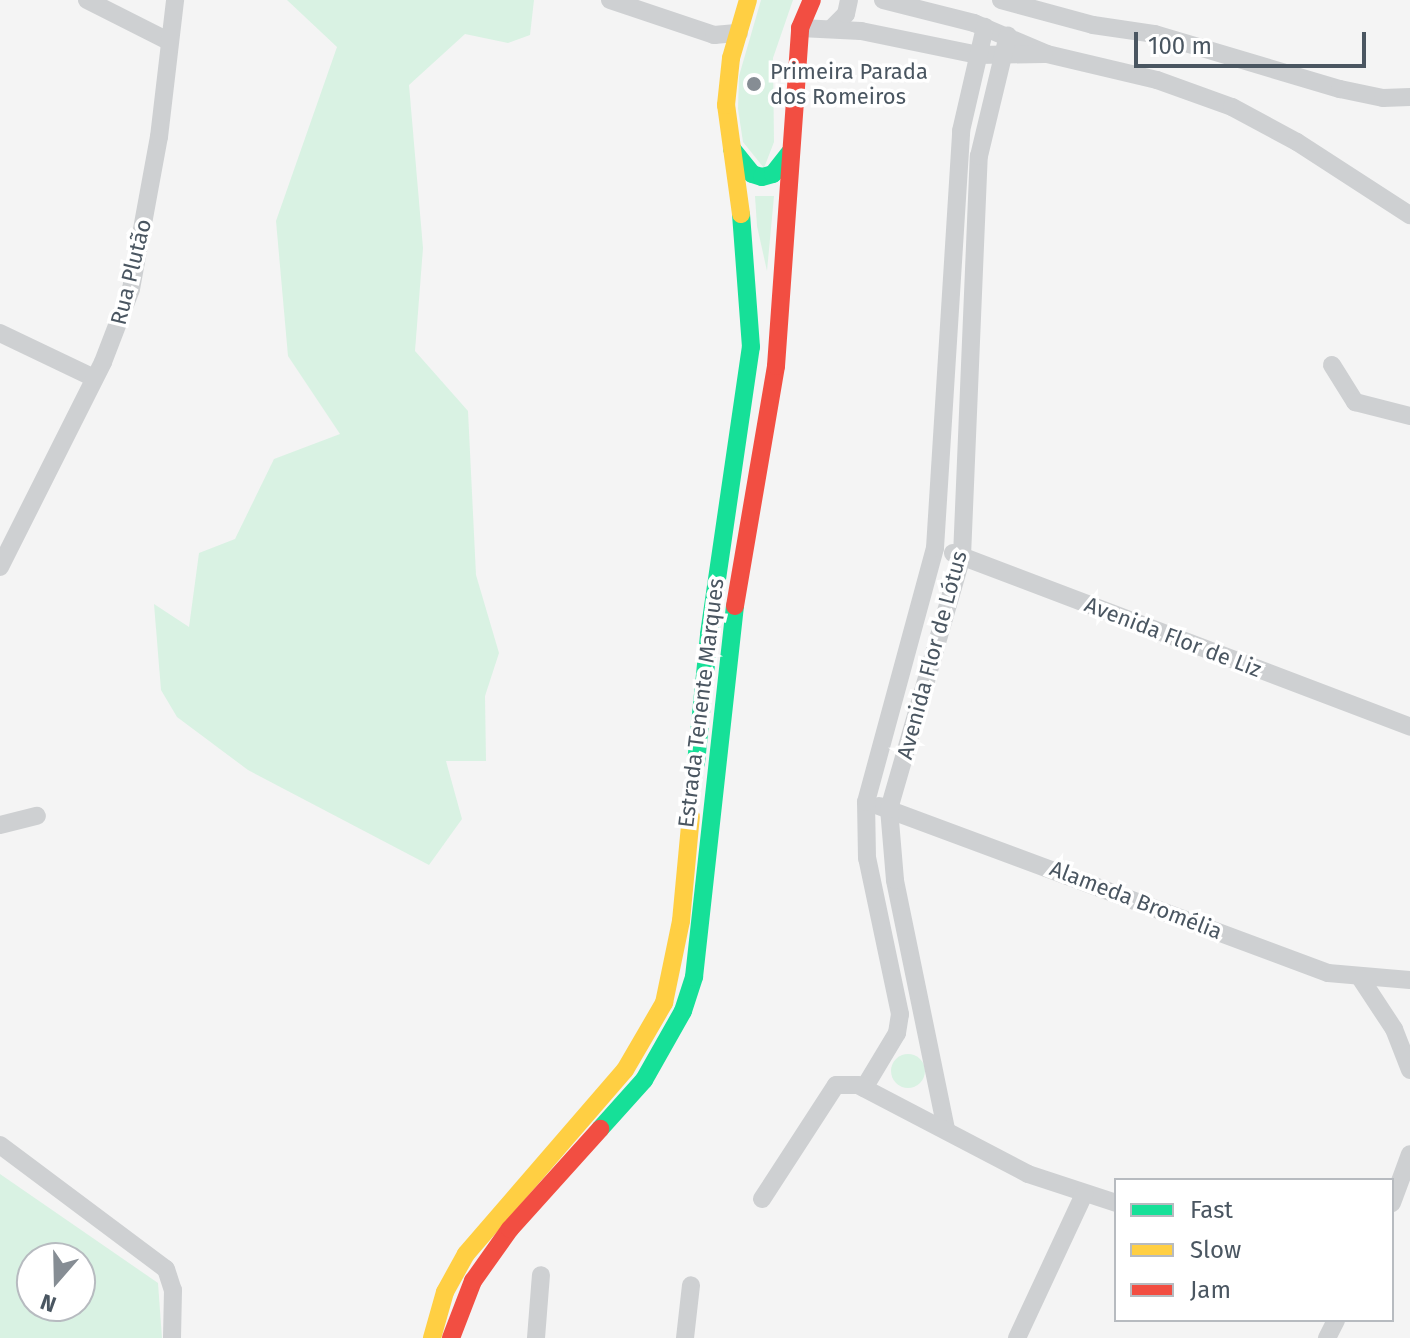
<!DOCTYPE html>
<html>
<head>
<meta charset="utf-8">
<style>
	body { margin:0 }
	#map { position:relative; width:1410px; height:1338px; overflow:hidden; background:#f4f4f4; font-family:"Fira Sans",sans-serif }
	div>[style] { position:absolute }
	.green>* { inset:0; background:#d9f2e3 }
	.round { border-radius:50% }
	.street>* { height:18px; margin:-9px; padding:0 9px; transform-origin:9px; border-radius:9px; background:#ced0d2 }
	.fast>* { height:18px; margin:-9px; padding:0 9px; transform-origin:9px; border-radius:9px; background:#16e098 }
	.slow>* { height:18px; margin:-9px; padding:0 9px; transform-origin:9px; border-radius:9px; background:#ffcf43 }
	.jam>* { height:18px; margin:-9px; padding:0 9px; transform-origin:9px; border-radius:9px; background:#f24e42 }
	.dots>* { width:22px; height:22px; translate:-50% -50%; box-sizing:border-box; border:4px solid #fff; border-radius:50% }
	span { translate:-50% -50%; white-space:nowrap; text-align:center; line-height:1.15; -webkit-text-stroke:7px #fff; paint-order:stroke }
	.poi-label { font-size:22px; color:#4a5661 }
	.left { translate:0 -50%; text-align:left }
	.street-label { font-size:22px; color:#4a5661 }
	.legend { position:absolute; left:1114px; top:1178px; width:280px; height:144px; box-sizing:border-box; background:#fff; border:2px solid #b7bbc0; margin:0; padding:10px 14px; list-style:none; font-size:24px; color:#4a5661 }
	.legend li { display:flex; align-items:center; gap:16px; height:40px }
	.legend b { width:40px; border:2px solid #b7bbc0 }
	.north { position:absolute; left:16px; top:1242px; width:80px; height:80px; box-sizing:border-box; background:#fff; border:2px solid #b7bbc0; border-radius:50%; rotate:200deg; font-size:22px; font-weight:700; line-height:32px; text-align:center; color:#4a5661 }
	.north::after { content:''; display:block; margin:auto; width:28px; height:36px; background:#868d94; clip-path:polygon(50% 0,100% 100%,50% 72%,0 100%) }
	.scale { position:absolute; left:1134px; top:32px; width:232px; height:36px; box-sizing:border-box; border:4px solid #4a5661; border-top:0; padding-left:10px; font-size:24px; line-height:28px; white-space:nowrap; color:#4a5661; -webkit-text-stroke:6px #fff; paint-order:stroke }
</style>
</head>
<body>
<div id="map">
	<div class="green">
		<div style="clip-path:polygon(287px 0,534px 0,530px 35px,508px 43px,465px 34px,409px 85px,423px 248px,415px 351px,468px 411px,476px 575px,499px 653px,485px 696px,486px 761px,446px 761px,462px 819px,429px 865px,248px 770px,177px 717px,161px 690px,154px 604px,189px 627px,199px 553px,235px 539px,274px 459px,340px 434px,288px 356px,276px 221px,337px 47px)"></div>
		<div style="clip-path:polygon(761px 0,793px 0,773px 58px,774px 142px,764px 168px,743px 142px,738px 109px,739px 76px)"></div>
		<div style="clip-path:polygon(755px 196px,774px 196px,767px 271px,757px 226px)"></div>
		<div class="round" style="left:891px;top:1054px;width:34px;height:34px"></div>
		<div style="clip-path:polygon(evenodd,0 1174px,158px 1283px,162px 1338px,0 1338px,0 1174px,32px 1258px,80px 1258px,80px 1306px,32px 1306px,32px 1258px)"></div>
	</div>
	<div class="street">
		<div style="left:87px;top:0;width:91px;rotate:26.8deg"></div>
		<div style="left:610px;top:0;width:110px;rotate:18.6deg"></div>
		<div style="left:714px;top:35px;width:25px;rotate:-5deg"></div>
		<div style="left:883px;top:0;width:94px;rotate:14.2deg"></div>
		<div style="left:974px;top:23px;width:79px;rotate:23deg"></div>
		<div style="left:1047px;top:54px;width:113px;rotate:13.3deg"></div>
		<div style="left:1157px;top:80px;width:80px;rotate:19.8deg"></div>
		<div style="left:1232px;top:107px;width:74px;rotate:28.3deg"></div>
		<div style="left:1297px;top:142px;width:135px;rotate:32.9deg"></div>
		<div style="left:1001px;top:0;width:95px;rotate:15.2deg"></div>
		<div style="left:1093px;top:25px;width:63px;rotate:8.3deg"></div>
		<div style="left:1155px;top:34px;width:193px;rotate:16.6deg"></div>
		<div style="left:1340px;top:89px;width:44px;rotate:11.8deg"></div>
		<div style="left:1383px;top:98px;width:27px;rotate:-2deg"></div>
		<div style="left:800px;top:28px;width:61px;rotate:2.8deg"></div>
		<div style="left:861px;top:31px;width:119px;rotate:11.6deg"></div>
		<div style="left:978px;top:55px;width:66px;rotate:-0.9deg"></div>
		<div style="left:831px;top:29px;width:21px;rotate:-45deg"></div>
		<div style="left:846px;top:14px;width:14px;rotate:-78deg"></div>
		<div style="left:0;top:333px;width:104px;rotate:25.6deg"></div>
		<div style="left:1332px;top:365px;width:44px;rotate:58.1deg"></div>
		<div style="left:1355px;top:402px;width:57px;rotate:14.3deg"></div>
		<div style="left:953px;top:553px;width:489px;rotate:20.8deg"></div>
		<div style="left:0;top:567px;width:229px;rotate:-63.3deg"></div>
		<div style="left:103px;top:362px;width:78px;rotate:-69deg"></div>
		<div style="left:131px;top:289px;width:155px;rotate:-79.6deg"></div>
		<div style="left:159px;top:137px;width:138px;rotate:-83.3deg"></div>
		<div style="left:879px;top:806px;width:479px;rotate:20.4deg"></div>
		<div style="left:1328px;top:973px;width:82px;rotate:4.9deg"></div>
		<div style="left:0;top:825px;width:38px;rotate:-14deg"></div>
		<div style="left:1361px;top:979px;width:60px;rotate:56.6deg"></div>
		<div style="left:1394px;top:1029px;width:44px;rotate:68.7deg"></div>
		<div style="left:864px;top:1088px;width:64px;rotate:-59deg"></div>
		<div style="left:897px;top:1033px;width:19px;rotate:-81deg"></div>
		<div style="left:900px;top:1014px;width:159px;rotate:-101.9deg"></div>
		<div style="left:867px;top:858px;width:56px;rotate:-91deg"></div>
		<div style="left:866px;top:802px;width:263px;rotate:-74.8deg"></div>
		<div style="left:935px;top:548px;width:418px;rotate:-86.4deg"></div>
		<div style="left:961px;top:131px;width:107px;rotate:-77deg"></div>
		<div style="left:946px;top:1129px;width:254px;rotate:-101.6deg"></div>
		<div style="left:895px;top:880px;width:71px;rotate:-94.8deg"></div>
		<div style="left:889px;top:809px;width:263px;rotate:-73.9deg"></div>
		<div style="left:962px;top:556px;width:400px;rotate:-87.6deg"></div>
		<div style="left:979px;top:156px;width:124px;rotate:-76.5deg"></div>
		<div style="left:0;top:1145px;width:207px;rotate:36.8deg"></div>
		<div style="left:166px;top:1269px;width:22px;rotate:72deg"></div>
		<div style="left:173px;top:1290px;width:48px;rotate:91.2deg"></div>
		<div style="left:762px;top:1199px;width:136px;rotate:-57deg"></div>
		<div style="left:836px;top:1085px;width:22px"></div>
		<div style="left:858px;top:1085px;width:192px;rotate:27.6deg"></div>
		<div style="left:1028px;top:1174px;width:93px;rotate:18.2deg"></div>
		<div style="left:1392px;top:1203px;width:52px;rotate:-69.8deg"></div>
		<div style="left:536px;top:1338px;width:63px;rotate:-85.5deg"></div>
		<div style="left:685px;top:1338px;width:53px;rotate:-83.5deg"></div>
		<div style="left:1017px;top:1338px;width:159px;rotate:-65deg"></div>
		<div style="left:1327px;top:1338px;width:20px;rotate:-63deg"></div>
	</div>
	<div class="fast">
		<div style="left:732px;top:149px;width:32px;rotate:51deg"></div>
		<div style="left:752px;top:174px;width:10px;rotate:17deg"></div>
		<div style="left:762px;top:177px;width:11px;rotate:-15deg"></div>
		<div style="left:773px;top:174px;width:28px;rotate:-52deg"></div>
		<div style="left:696px;top:763px;width:130px;rotate:-84.2deg"></div>
		<div style="left:709px;top:634px;width:290px;rotate:-81.7deg"></div>
		<div style="left:751px;top:347px;width:133px;rotate:-94.3deg"></div>
		<div style="left:600px;top:1129px;width:66px;rotate:-48.1deg"></div>
		<div style="left:644px;top:1080px;width:79px;rotate:-60.5deg"></div>
		<div style="left:683px;top:1011px;width:36px;rotate:-72deg"></div>
		<div style="left:694px;top:977px;width:373px;rotate:-83.7deg"></div>
	</div>
	<div class="slow">
		<div style="left:741px;top:214px;width:110px;rotate:-97.8deg"></div>
		<div style="left:726px;top:105px;width:47px;rotate:-83.9deg"></div>
		<div style="left:731px;top:58px;width:60px;rotate:-73.7deg"></div>
		<div style="left:432px;top:1338px;width:48px;rotate:-74.2deg"></div>
		<div style="left:445px;top:1292px;width:43px;rotate:-61.1deg"></div>
		<div style="left:466px;top:1254px;width:243px;rotate:-49.2deg"></div>
		<div style="left:625px;top:1070px;width:78px;rotate:-59.8deg"></div>
		<div style="left:664px;top:1003px;width:84px;rotate:-78.3deg"></div>
		<div style="left:681px;top:921px;width:105px;rotate:-84.6deg"></div>
	</div>
	<div class="jam">
		<div style="left:735px;top:606px;width:243px;rotate:-80.3deg"></div>
		<div style="left:776px;top:366px;width:339px;rotate:-85.9deg"></div>
		<div style="left:800px;top:28px;width:30px;rotate:-67deg"></div>
		<div style="left:451px;top:1338px;width:61px;rotate:-68.9deg"></div>
		<div style="left:473px;top:1281px;width:64px;rotate:-54.6deg"></div>
		<div style="left:510px;top:1229px;width:135px;rotate:-48deg"></div>
	</div>
	<div class="dots">
		<div style="left:754px;top:84px;background:#868d94"></div>
	</div>
	<div class="poi-label">
		<span class="left" style="left:770px;top:84px">Primeira Parada<br>dos Romeiros</span>
	</div>
	<div class="street-label">
		<span style="left:131px;top:272px;rotate:-76deg">Rua Plutão</span>
		<span style="left:1173px;top:637px;rotate:21deg">Avenida Flor de Liz</span>
		<span style="left:932px;top:655px;rotate:-75deg">Avenida Flor de Lótus</span>
		<span style="left:701px;top:703px;rotate:-83deg">Estrada Tenente Marques</span>
		<span style="left:1136px;top:900px;rotate:21deg">Alameda Bromélia</span>
	</div>
	<ul class="legend">
	<li><b style="height:10px;background:#16e098"></b>Fast</li>
	<li><b style="height:10px;background:#ffcf43"></b>Slow</li>
	<li><b style="height:10px;background:#f24e42"></b>Jam</li>
	</ul>
	<div class="north">N</div>
	<div class="scale">100 m</div>
</div>
</body>
</html>
